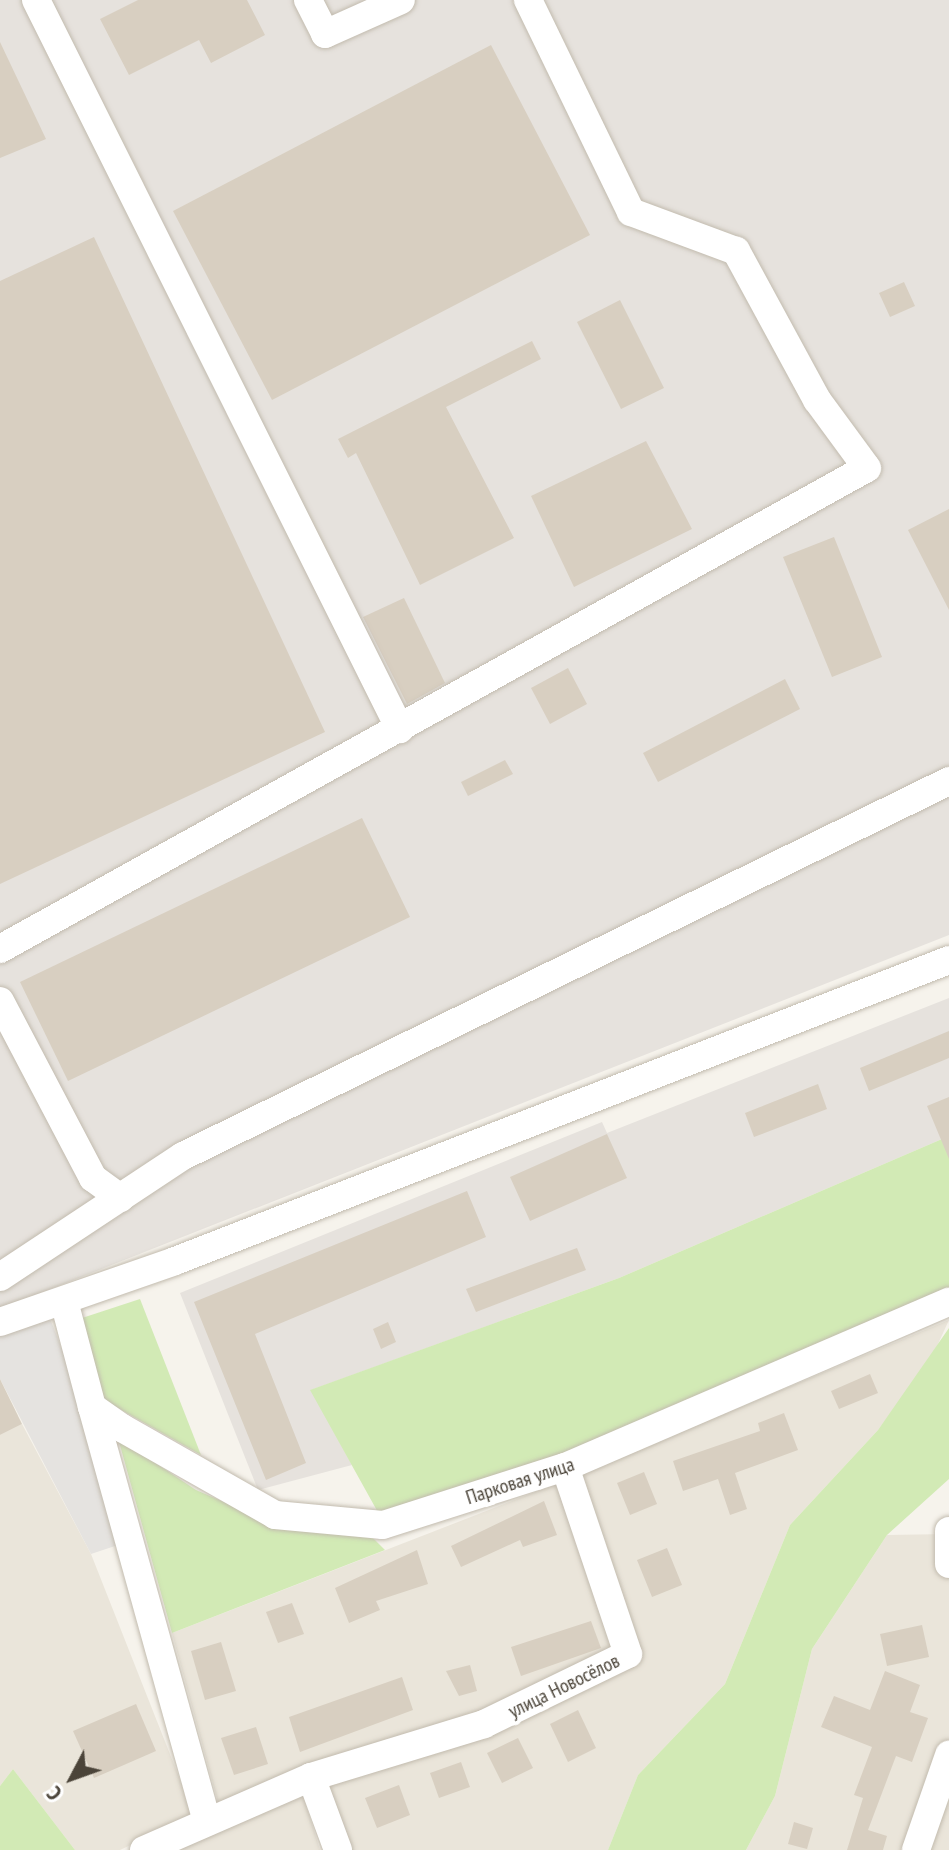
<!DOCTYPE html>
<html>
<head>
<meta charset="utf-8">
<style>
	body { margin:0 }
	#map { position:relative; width:949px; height:1850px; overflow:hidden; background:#f6f3ec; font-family:"PT Sans Narrow",sans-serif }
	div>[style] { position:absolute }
	.residential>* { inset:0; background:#eae5da }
	.industrial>* { inset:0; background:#e6e2dd }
	.green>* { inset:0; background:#d2eab5 }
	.parking>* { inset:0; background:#e5e3e0 }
	.building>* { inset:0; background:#d8cfc1 }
	.roads { filter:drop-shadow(0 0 2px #c2bbae) drop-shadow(0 0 2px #c2bbae) }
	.minor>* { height:28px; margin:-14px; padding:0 14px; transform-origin:14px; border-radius:14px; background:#fff }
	span { translate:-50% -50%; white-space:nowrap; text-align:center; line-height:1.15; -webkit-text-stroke:8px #fff; paint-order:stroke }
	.street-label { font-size:20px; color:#4b4439 }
	.north { position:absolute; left:32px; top:1738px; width:80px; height:80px; -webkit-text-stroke:6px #fff; paint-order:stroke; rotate:229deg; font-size:22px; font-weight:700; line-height:32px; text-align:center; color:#4b4439 }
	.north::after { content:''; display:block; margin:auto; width:28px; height:36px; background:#4b4439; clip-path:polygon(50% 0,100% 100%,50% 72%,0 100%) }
</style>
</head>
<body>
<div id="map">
	<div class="residential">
		<div style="clip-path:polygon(949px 1320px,932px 1357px,878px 1430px,790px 1525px,725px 1684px,638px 1775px,608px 1850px,351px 1850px,326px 1786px,635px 1662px,578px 1475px)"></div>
		<div style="clip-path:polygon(22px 1424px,91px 1554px,194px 1815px,120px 1850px,75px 1850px,13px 1769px,0 1786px,0 1435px)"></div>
		<div style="clip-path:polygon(561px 1482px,620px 1652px,486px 1714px,308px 1767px,218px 1802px,172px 1633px)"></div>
		<div style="clip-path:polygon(949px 1534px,949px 1850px,746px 1850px,775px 1796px,812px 1649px,887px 1535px)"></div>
		<div style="clip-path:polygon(302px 1792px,320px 1850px,168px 1850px)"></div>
	</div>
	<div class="industrial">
		<div style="clip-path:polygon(0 0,949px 0,949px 935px,0 1309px)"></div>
		<div style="clip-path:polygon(949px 998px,949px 1136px,619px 1278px,311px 1390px,352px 1465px,258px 1490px,180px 1293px,602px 1122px,607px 1133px)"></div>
	</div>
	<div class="green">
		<div style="clip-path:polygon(949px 1136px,949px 1292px,559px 1460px,380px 1516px,310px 1390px,619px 1278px)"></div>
		<div style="clip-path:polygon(140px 1299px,201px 1455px,102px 1399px,79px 1319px)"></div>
		<div style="clip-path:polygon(949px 1328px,949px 1479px,887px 1535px,812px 1649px,775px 1796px,746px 1850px,608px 1850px,638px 1775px,725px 1684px,790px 1525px,878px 1430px)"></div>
		<div style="clip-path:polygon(118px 1438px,196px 1490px,275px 1524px,370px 1535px,385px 1550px,172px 1633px)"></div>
		<div style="clip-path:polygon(13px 1769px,75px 1850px,0 1850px,0 1786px)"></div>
	</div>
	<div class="parking">
		<div style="clip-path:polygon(49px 1316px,81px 1398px,118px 1545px,91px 1554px,0 1379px,0 1335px)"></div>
	</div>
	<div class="building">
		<div style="clip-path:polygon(138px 0,247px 0,265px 35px,211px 63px,199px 40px,129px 75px,100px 19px)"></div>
		<div style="clip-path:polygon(0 42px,46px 139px,0 158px)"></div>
		<div style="clip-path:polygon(491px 45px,590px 235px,272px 400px,173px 211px)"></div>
		<div style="clip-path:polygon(94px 237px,325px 732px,0 884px,0 281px)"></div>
		<div style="clip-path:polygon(904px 282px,915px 306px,890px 317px,879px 293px)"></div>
		<div style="clip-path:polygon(620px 300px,664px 388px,621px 409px,577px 322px)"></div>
		<div style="clip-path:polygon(532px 341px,541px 359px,446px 407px,514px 538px,420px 585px,356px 453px,348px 458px,338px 439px)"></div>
		<div style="clip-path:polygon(646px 441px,692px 529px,574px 587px,531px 496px)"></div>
		<div style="clip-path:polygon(949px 509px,949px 610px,908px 530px)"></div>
		<div style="clip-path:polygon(834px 537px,882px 657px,832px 677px,783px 557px)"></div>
		<div style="clip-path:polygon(404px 598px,445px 683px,407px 704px,363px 617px)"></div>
		<div style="clip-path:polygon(568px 668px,587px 704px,550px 724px,531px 688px)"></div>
		<div style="clip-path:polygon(785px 679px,800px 709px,658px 782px,643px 753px)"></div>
		<div style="clip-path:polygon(505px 760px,513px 774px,468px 796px,461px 782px)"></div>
		<div style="clip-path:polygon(362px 818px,410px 917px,68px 1081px,20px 982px)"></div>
		<div style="clip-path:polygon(949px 1031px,949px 1058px,869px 1091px,860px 1068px)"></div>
		<div style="clip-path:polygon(818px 1084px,827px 1109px,754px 1137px,745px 1113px)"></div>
		<div style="clip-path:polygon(949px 1097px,949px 1159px,927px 1106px)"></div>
		<div style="clip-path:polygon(607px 1134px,627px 1178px,530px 1221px,510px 1177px)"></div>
		<div style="clip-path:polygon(467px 1191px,486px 1237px,255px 1334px,306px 1463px,266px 1480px,194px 1302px)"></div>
		<div style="clip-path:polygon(577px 1248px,586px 1270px,476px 1312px,466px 1289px)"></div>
		<div style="clip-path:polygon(388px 1322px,396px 1342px,381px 1349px,373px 1329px)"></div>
		<div style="clip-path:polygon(870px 1374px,878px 1393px,839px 1409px,831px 1391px)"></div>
		<div style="clip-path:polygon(0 1379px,22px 1424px,0 1435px)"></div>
		<div style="clip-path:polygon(784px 1413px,798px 1450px,735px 1473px,747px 1509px,730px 1515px,718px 1479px,683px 1491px,673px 1461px,760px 1431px,758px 1423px)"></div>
		<div style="clip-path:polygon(644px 1472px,657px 1504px,630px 1515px,617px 1483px)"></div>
		<div style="clip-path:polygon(544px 1501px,557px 1535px,523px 1547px,520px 1540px,461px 1567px,451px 1546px)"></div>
		<div style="clip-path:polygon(667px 1548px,682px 1585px,652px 1597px,637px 1560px)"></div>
		<div style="clip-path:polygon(417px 1550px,428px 1584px,376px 1601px,380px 1610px,349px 1623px,335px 1588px)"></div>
		<div style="clip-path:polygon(292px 1603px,304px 1634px,278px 1643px,266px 1612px)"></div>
		<div style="clip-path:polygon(591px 1621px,601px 1648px,521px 1676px,511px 1647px)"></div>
		<div style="clip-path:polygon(922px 1625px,929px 1657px,887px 1666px,880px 1634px)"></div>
		<div style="clip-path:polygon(221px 1642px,236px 1691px,205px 1700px,191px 1651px)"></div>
		<div style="clip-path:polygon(470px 1665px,477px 1691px,459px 1696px,446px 1671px)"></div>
		<div style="clip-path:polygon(885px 1671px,920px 1685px,910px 1712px,928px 1718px,912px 1762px,896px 1756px,868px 1830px,887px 1836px,883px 1850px,847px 1850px,863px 1798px,854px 1795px,872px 1747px,821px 1727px,834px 1696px,870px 1710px)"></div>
		<div style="clip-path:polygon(402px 1677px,413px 1710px,300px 1752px,289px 1717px)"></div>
		<div style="clip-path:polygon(136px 1704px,156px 1751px,94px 1778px,73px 1731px)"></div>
		<div style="clip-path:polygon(578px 1710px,596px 1748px,568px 1762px,550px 1724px)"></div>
		<div style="clip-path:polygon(256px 1727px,268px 1764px,234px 1775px,221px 1738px)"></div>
		<div style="clip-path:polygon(518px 1738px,533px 1768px,502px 1783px,487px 1753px)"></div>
		<div style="clip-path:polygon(461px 1762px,470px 1787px,439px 1798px,430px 1773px)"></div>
		<div style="clip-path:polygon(399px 1785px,410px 1815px,377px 1828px,365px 1798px)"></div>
		<div style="clip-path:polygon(794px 1822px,813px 1828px,807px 1849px,788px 1844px)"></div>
	</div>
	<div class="roads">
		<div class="minor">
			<div style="left:36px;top:0;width:815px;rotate:63.47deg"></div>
			<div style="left:308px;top:0;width:38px;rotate:63deg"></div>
			<div style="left:325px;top:34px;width:83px;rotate:-24.1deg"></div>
			<div style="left:0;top:949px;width:991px;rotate:-29.02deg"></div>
			<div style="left:867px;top:468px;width:84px;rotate:-126.3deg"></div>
			<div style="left:817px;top:400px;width:170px;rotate:-118.5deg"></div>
			<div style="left:736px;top:251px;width:112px;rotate:-159.6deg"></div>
			<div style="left:631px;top:212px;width:236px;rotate:-115.9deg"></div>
			<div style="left:0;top:1001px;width:200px;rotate:62.3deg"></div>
			<div style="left:93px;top:1178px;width:34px;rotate:36deg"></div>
			<div style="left:0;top:1277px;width:219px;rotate:-33.5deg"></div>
			<div style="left:183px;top:1156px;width:853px;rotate:-26.08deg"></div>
			<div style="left:64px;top:1301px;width:110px;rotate:75.2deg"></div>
			<div style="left:92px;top:1407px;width:37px;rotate:35deg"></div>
			<div style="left:122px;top:1428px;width:176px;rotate:29.6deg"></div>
			<div style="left:275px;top:1515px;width:108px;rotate:5.3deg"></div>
			<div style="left:383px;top:1525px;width:191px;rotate:-17.7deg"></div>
			<div style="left:565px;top:1467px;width:418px;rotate:-23.3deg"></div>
			<div style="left:0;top:1322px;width:185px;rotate:-19.2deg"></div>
			<div style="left:175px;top:1261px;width:830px;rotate:-21.25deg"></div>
			<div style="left:92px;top:1407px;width:427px;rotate:74.5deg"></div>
			<div style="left:949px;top:1531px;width:33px;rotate:90deg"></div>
			<div style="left:311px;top:1777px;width:78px;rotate:69.7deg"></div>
			<div style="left:144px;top:1850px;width:182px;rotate:-23.6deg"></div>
			<div style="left:311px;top:1777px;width:181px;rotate:-17deg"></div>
			<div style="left:484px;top:1724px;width:160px;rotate:-25.9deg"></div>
			<div style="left:628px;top:1654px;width:197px;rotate:-108.6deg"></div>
			<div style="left:916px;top:1850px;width:101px;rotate:-70.8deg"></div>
		</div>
	</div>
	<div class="street-label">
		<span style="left:520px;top:1481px;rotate:-18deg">Парковая улица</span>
		<span style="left:564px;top:1686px;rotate:-26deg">улица Новосёлов</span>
	</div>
	<div class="north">С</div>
</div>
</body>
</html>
